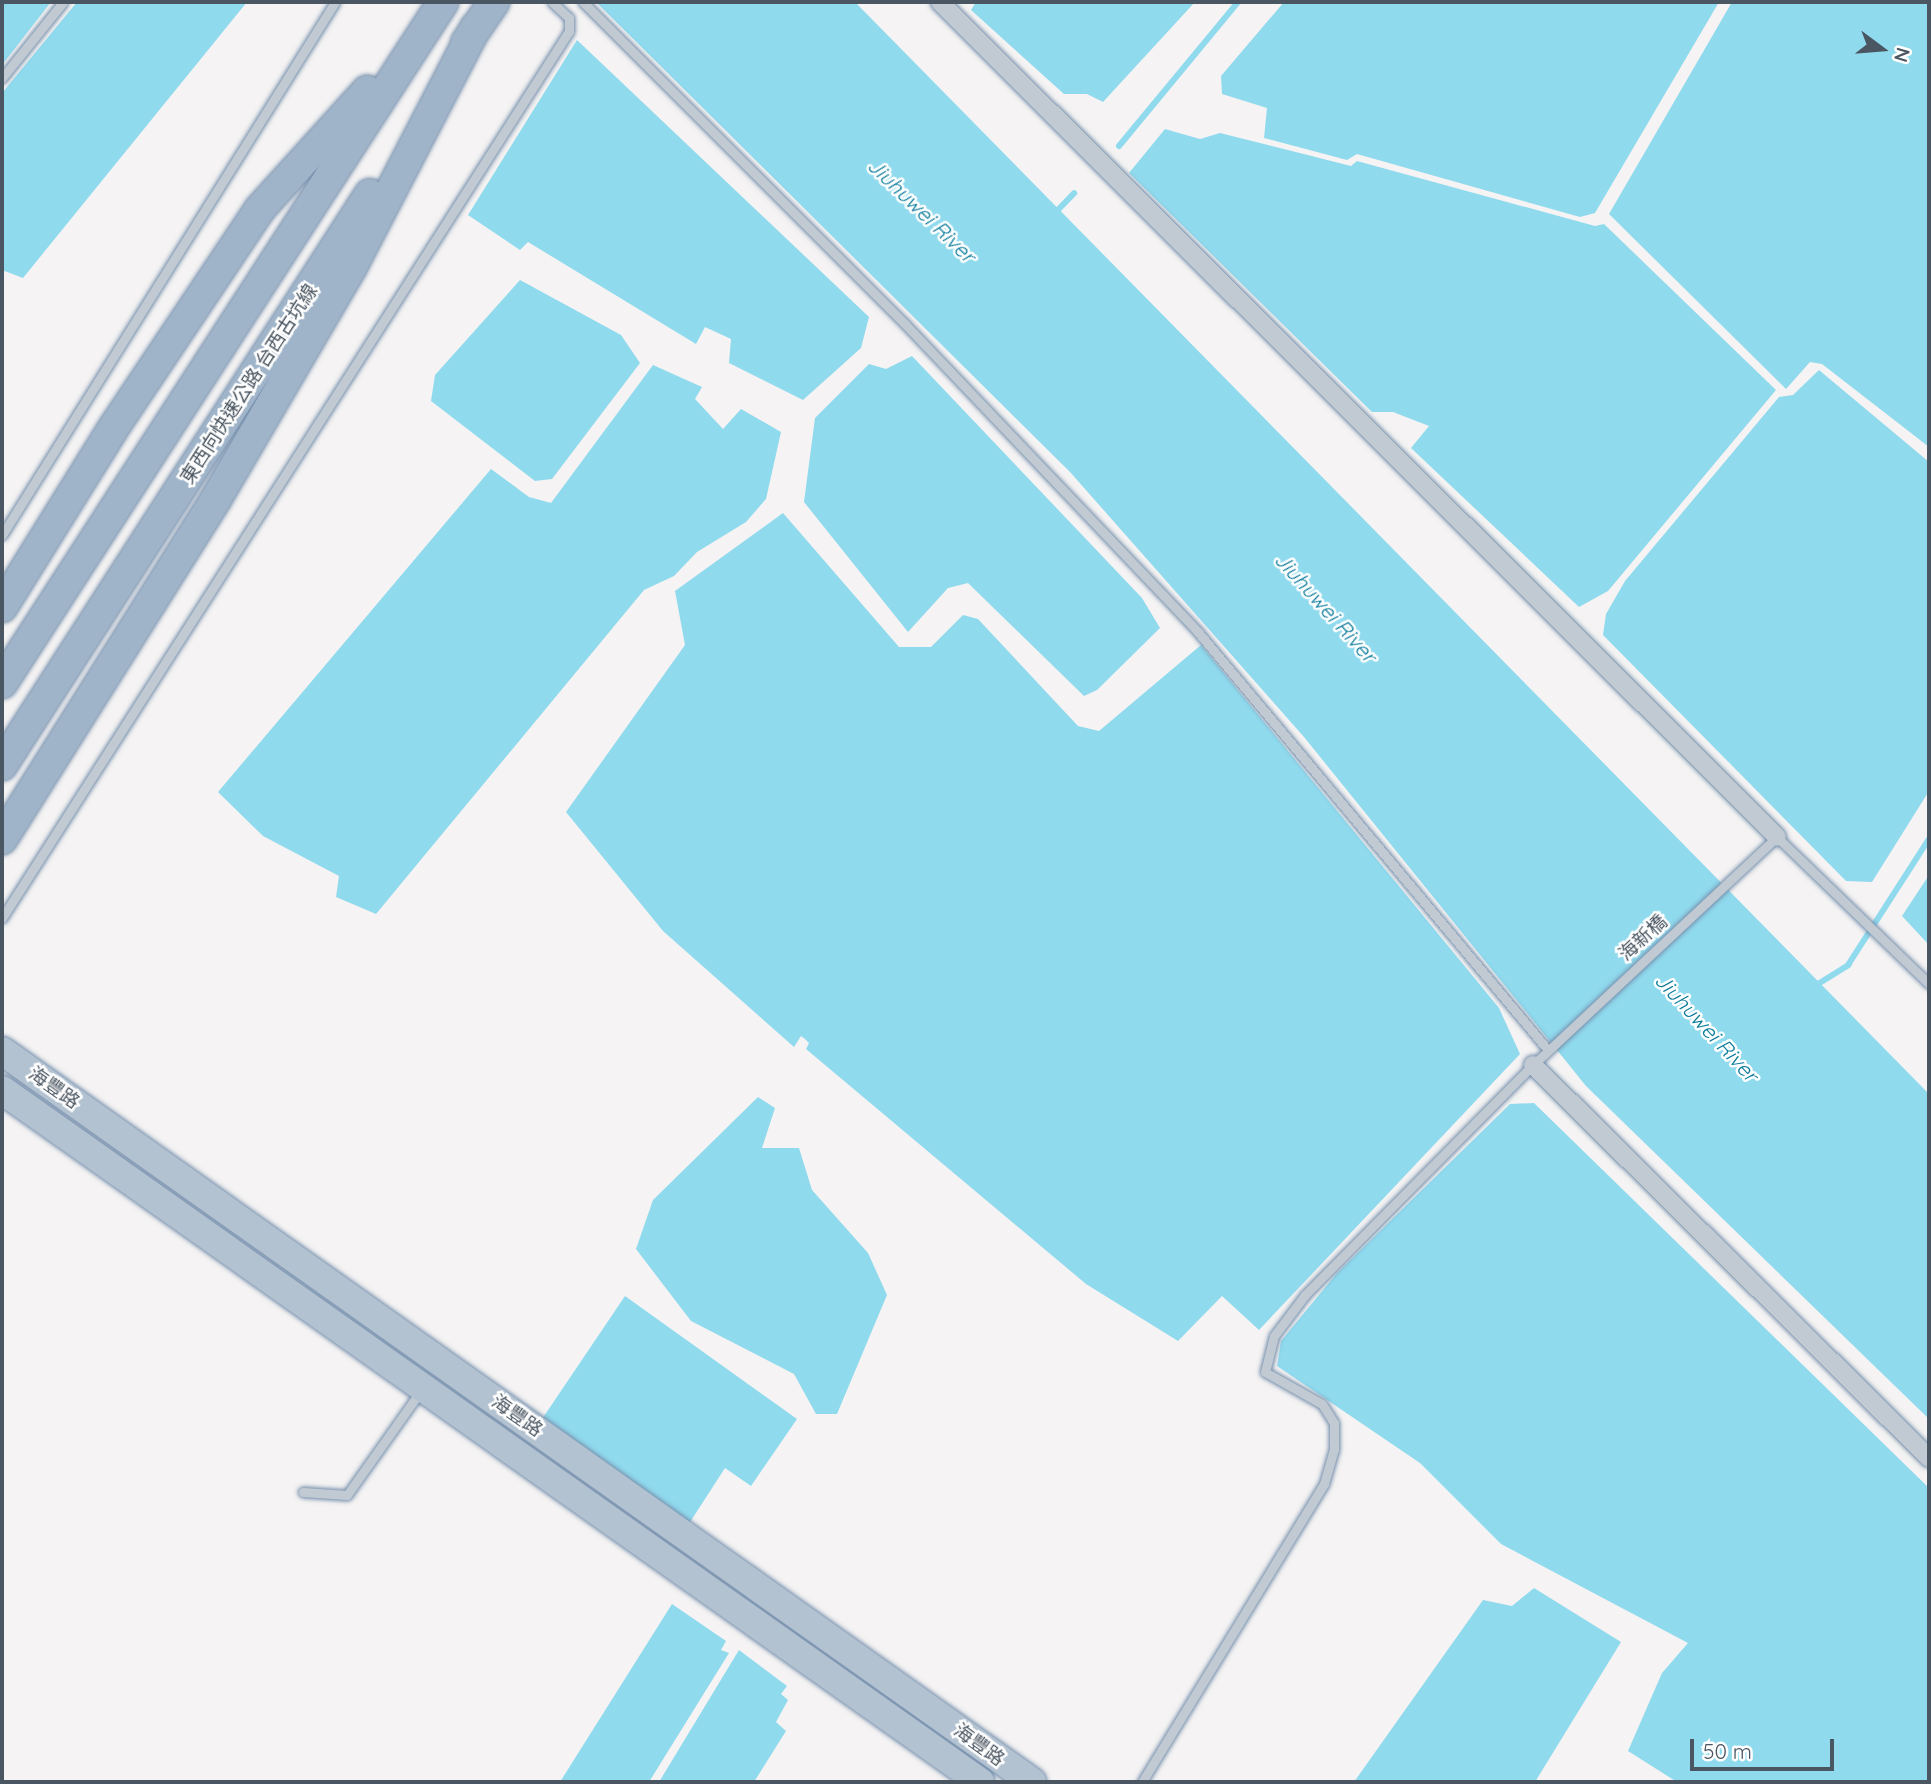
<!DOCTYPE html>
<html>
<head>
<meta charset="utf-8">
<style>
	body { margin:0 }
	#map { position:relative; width:1931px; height:1784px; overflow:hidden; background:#f5f3f3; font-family:Quicksand,"Noto Sans TC",sans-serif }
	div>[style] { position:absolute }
	.water>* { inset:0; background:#90daee }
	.stream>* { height:6px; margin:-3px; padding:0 3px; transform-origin:3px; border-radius:3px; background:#90daee }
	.roads { filter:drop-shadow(0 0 2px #7690ad) drop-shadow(0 0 2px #7690ad) }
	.service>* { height:9px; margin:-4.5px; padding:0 4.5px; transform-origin:4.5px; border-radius:4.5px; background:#c1cad2 }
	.minor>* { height:18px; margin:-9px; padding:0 9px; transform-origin:9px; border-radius:9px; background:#c1cad2 }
	.primary>* { height:28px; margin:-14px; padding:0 14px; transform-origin:14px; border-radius:14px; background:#b3c2d1 }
	.trunk>* { height:30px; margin:-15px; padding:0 15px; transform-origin:15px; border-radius:15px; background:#9fb4c9 }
	span { translate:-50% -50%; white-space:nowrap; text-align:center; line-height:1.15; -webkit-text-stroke:5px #fff; paint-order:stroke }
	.street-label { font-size:19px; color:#4a5661 }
	.water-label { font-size:21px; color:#0c7c9b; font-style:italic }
	.frame { position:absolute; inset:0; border:4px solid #4a5661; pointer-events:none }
	.north { position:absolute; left:1847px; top:14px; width:70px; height:70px; -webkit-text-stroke:5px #fff; paint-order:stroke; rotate:106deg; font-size:19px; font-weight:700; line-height:28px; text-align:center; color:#4a5661 }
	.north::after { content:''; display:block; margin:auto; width:24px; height:32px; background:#4a5661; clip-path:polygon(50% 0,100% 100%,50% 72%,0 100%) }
	.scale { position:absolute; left:1690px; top:1739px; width:144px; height:32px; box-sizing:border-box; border:4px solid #4a5661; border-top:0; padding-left:9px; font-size:21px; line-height:24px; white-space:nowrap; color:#4a5661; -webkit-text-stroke:5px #fff; paint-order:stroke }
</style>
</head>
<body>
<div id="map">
	<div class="water">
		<div style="clip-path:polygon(2px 2px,51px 2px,2px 65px)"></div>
		<div style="clip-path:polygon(77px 2px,247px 2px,23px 278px,2px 270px,2px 93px)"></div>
		<div style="clip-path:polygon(596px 2px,855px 2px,1929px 1094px,1929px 1419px,1586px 1086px,1304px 737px,1070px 472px)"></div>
		<div style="clip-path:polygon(976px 2px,1195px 2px,1103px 102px,1087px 94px,1064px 94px,971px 10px)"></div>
		<div style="clip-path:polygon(1284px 2px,1719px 2px,1595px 213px,1580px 217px,1357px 154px,1347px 160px,1264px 138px,1267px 108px,1222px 94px,1221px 76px)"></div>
		<div style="clip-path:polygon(1732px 2px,1929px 2px,1929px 447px,1822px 364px,1810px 362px,1786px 389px,1609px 214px)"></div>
		<div style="clip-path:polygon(577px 40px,869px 317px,861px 348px,803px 400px,729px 363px,731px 339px,705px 327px,696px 344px,528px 242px,520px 250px,468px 215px)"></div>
		<div style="clip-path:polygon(1165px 129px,1200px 139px,1220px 133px,1351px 166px,1357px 161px,1595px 226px,1604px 224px,1776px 390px,1608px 591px,1579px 607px,1411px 448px,1429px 426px,1393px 412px,1372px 412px,1129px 173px)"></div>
		<div style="clip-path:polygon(520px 280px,621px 335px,640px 363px,552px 479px,535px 481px,431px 401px,435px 375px)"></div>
		<div style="clip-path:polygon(912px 356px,1142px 598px,1160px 628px,1097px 690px,1084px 696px,968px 583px,948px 588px,908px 632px,804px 502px,815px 418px,869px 364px,886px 369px)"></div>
		<div style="clip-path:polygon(653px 365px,702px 387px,695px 399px,723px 429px,741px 409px,781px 432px,766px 499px,746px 522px,697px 552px,674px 576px,644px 590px,376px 914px,336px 897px,339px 876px,263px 836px,218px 792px,491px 469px,529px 497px,551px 503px)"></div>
		<div style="clip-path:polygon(1819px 370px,1929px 462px,1929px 791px,1872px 882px,1846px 881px,1603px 635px,1606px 614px,1625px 581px,1779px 397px,1793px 395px)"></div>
		<div style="clip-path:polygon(783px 513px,899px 647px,931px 647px,963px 615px,978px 619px,1078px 726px,1099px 731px,1201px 645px,1499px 1008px,1520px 1054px,1259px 1330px,1222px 1296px,1178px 1341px,1086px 1284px,806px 1049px,809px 1043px,805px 1039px,801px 1036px,794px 1047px,663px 931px,566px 812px,685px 645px,675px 591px)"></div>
		<div style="clip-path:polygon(1929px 875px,1929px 945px,1902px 916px)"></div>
		<div style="clip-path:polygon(758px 1097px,775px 1108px,762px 1148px,799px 1148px,812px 1190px,868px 1253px,887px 1295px,837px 1414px,816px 1414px,794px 1374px,691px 1321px,636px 1249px,653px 1200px)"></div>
		<div style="clip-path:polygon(1534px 1103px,1929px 1488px,1929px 1782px,1677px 1782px,1628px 1751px,1662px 1673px,1688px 1643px,1501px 1544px,1420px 1463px,1277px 1366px,1281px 1341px,1337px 1273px,1510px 1104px)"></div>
		<div style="clip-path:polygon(625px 1296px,797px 1419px,751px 1486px,725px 1468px,683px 1533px,540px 1422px)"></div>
		<div style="clip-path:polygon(1534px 1588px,1621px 1642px,1535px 1782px,1354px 1782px,1483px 1600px,1512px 1606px)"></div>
		<div style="clip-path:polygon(672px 1604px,726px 1641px,721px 1650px,729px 1653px,649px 1782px,560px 1782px)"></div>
		<div style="clip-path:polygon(739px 1650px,787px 1686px,781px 1694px,788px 1700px,776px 1722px,786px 1731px,754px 1782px,659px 1782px)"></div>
	</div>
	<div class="stream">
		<div style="left:1119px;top:146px;width:187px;rotate:-50.4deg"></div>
		<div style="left:1054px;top:214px;width:29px;rotate:-46deg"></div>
		<div style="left:1818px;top:984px;width:36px;rotate:-32deg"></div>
		<div style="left:1848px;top:965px;width:150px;rotate:-57.3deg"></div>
	</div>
	<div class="roads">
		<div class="service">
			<div style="left:583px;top:2px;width:455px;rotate:45deg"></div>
			<div style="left:905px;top:324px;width:425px;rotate:46.4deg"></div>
			<div style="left:1198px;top:632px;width:545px;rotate:50.06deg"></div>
			<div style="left:2px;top:78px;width:97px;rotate:-51.2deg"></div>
			<div style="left:2px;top:535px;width:628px;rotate:-58deg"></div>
			<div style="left:2px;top:918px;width:1053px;rotate:-57.41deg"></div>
			<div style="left:569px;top:31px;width:13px;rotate:-90deg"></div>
			<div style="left:569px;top:18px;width:23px;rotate:-137deg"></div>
			<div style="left:303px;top:1492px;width:44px;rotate:3.9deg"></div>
			<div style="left:347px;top:1495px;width:126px;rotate:-54.7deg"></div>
			<div style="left:1142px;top:1782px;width:349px;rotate:-58.6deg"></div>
			<div style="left:1324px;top:1484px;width:35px;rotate:-74deg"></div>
			<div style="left:1334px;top:1450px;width:27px;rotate:-90deg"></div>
			<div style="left:1334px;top:1423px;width:22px;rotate:-122deg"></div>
			<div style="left:1322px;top:1404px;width:65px;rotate:-150.7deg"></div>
			<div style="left:1265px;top:1372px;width:37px;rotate:-76deg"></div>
			<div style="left:1274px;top:1336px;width:51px;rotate:-52.9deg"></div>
			<div style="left:1305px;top:1295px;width:324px;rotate:-45.3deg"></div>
			<div style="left:1533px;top:1065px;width:334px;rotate:-43.1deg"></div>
			<div style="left:1777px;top:837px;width:211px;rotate:44deg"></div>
		</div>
		<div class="minor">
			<div style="left:940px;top:2px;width:1182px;rotate:44.93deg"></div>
			<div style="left:1533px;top:1065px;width:558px;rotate:44.78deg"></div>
		</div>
		<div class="primary">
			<div style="left:2px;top:1051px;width:1263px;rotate:35.36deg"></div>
			<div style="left:2px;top:1090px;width:1198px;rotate:35.28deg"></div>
		</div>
		<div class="trunk">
			<div style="left:466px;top:43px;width:50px;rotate:-55.7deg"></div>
			<div style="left:2px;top:607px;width:212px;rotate:-58.1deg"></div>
			<div style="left:114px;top:427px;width:261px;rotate:-56.2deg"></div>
			<div style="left:259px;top:210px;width:161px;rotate:-47.8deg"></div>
			<div style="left:2px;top:683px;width:811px;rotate:-57.07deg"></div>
			<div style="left:2px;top:765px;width:679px;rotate:-57.2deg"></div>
			<div style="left:2px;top:839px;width:402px;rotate:-57.8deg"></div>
			<div style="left:216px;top:499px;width:270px;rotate:-59.7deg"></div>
			<div style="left:352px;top:266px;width:269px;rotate:-62.6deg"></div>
		</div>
	</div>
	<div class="street-label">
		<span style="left:249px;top:384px;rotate:-57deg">東西向快速公路 台西古坑線</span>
		<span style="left:1643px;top:938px;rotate:-43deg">海新橋</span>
		<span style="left:54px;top:1088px;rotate:35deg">海豐路</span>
		<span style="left:517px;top:1416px;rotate:35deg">海豐路</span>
		<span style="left:979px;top:1745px;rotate:36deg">海豐路</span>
	</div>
	<div class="water-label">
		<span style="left:922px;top:210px;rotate:44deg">Jiuhuwei River</span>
		<span style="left:1326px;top:607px;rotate:48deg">Jiuhuwei River</span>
		<span style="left:1707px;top:1027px;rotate:47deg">Jiuhuwei River</span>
	</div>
	<div class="frame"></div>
	<div class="north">N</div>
	<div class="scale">50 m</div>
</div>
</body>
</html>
